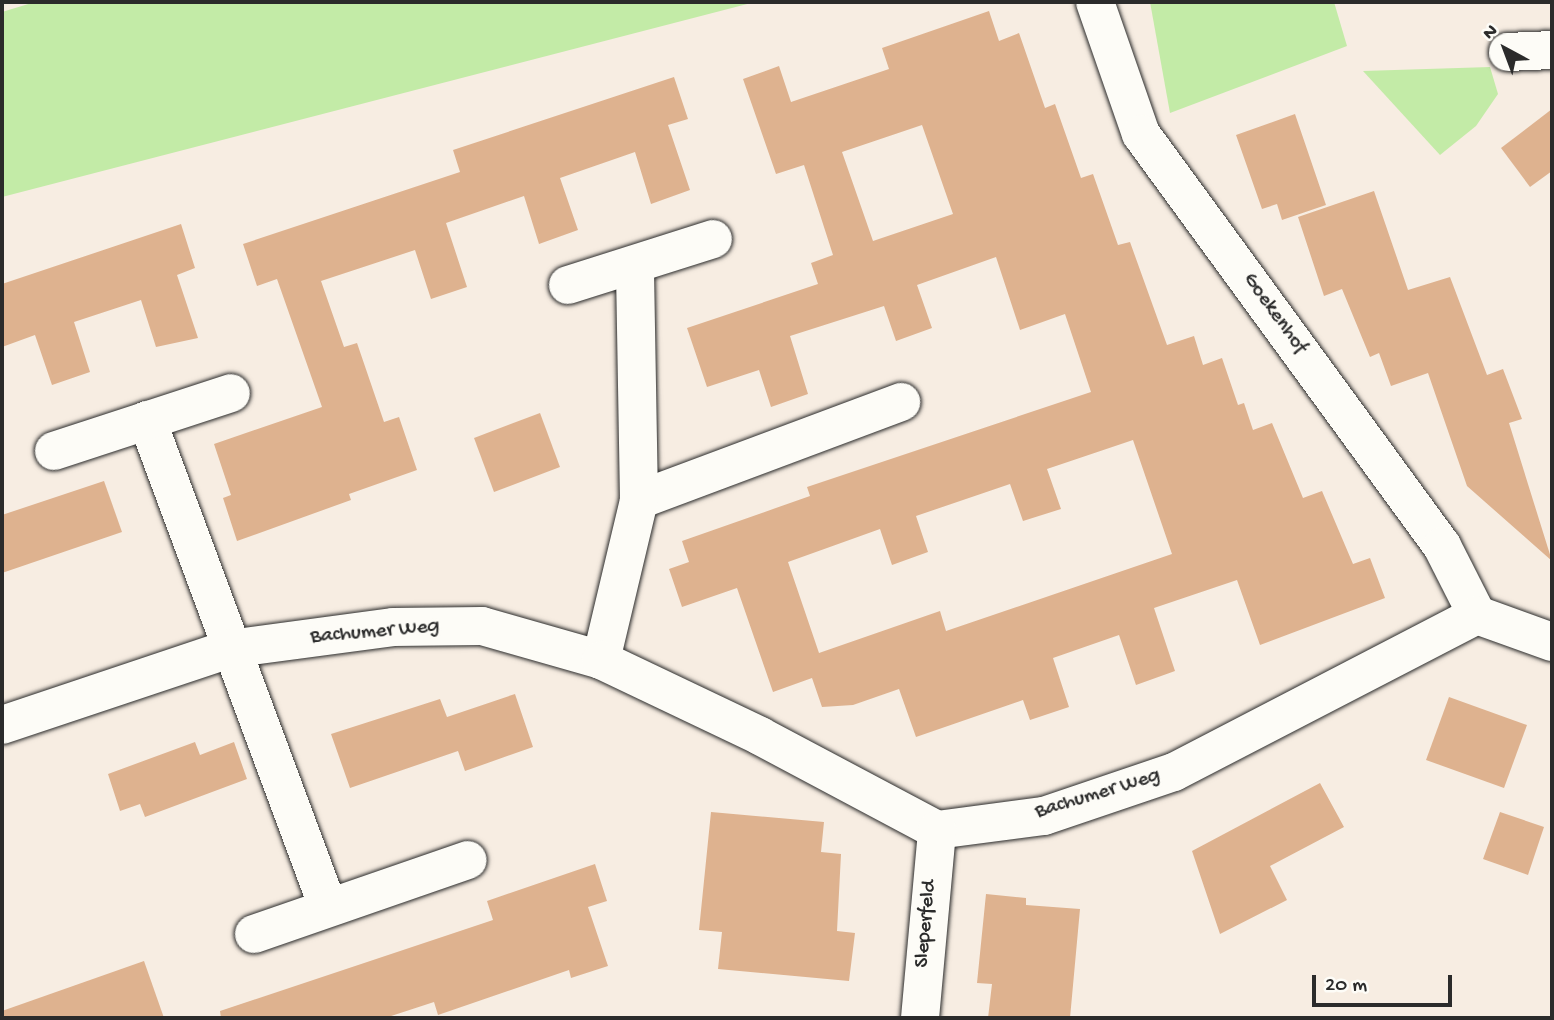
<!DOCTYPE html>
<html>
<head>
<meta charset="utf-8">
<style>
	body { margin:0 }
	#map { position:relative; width:1554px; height:1020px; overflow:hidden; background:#f7ede2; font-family:"Gochi Hand",sans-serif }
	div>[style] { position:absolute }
	.green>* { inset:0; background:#c3eba7 }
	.building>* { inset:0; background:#deb28f }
	.roads { filter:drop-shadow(0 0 2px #2b2b2b) drop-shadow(0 0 2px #2b2b2b) }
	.minor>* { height:38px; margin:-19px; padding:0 19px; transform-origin:19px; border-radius:19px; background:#fdfcf7 }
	span { translate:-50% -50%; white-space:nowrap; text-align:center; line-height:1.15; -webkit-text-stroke:5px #fdfcf7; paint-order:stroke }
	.street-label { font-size:21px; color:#2b2b2b }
	.frame { position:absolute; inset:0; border:4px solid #2b2b2b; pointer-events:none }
	.north { position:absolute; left:1470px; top:14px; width:70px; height:70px; -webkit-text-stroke:5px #fdfcf7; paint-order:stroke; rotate:319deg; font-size:19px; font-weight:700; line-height:28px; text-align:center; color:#2b2b2b }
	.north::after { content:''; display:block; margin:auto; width:24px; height:32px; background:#2b2b2b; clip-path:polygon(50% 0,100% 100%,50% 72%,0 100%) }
	.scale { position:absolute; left:1312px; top:975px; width:140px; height:32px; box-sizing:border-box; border:4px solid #2b2b2b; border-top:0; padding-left:9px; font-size:21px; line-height:24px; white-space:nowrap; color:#2b2b2b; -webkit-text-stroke:5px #fdfcf7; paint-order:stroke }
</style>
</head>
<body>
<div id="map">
	<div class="green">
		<div style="clip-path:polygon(35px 2px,755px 2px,2px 197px,2px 12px)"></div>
		<div style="clip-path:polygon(1150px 2px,1334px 2px,1347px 46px,1170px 113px)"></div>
		<div style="clip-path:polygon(1490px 67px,1498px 94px,1476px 126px,1440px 155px,1363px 71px)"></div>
	</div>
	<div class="building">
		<div style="clip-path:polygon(evenodd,989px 11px,999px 41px,1019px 33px,1045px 108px,1055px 104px,1081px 178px,1093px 174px,1118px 245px,1130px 242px,1167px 345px,1194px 336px,1203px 365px,1222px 358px,1238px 405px,1244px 403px,1253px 430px,1272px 423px,1303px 498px,1322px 491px,1353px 564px,1370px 558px,1385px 598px,1260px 645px,1237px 580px,1154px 608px,1175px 671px,1136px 685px,1119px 635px,1053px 658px,1069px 707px,1030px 720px,1023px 700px,916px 737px,899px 689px,853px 705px,822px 707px,812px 678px,773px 692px,737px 588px,682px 607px,669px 569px,689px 562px,682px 541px,810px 496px,807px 487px,1091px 392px,1065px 314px,1020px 330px,996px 257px,917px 285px,932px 328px,896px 341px,884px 306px,790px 336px,808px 394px,771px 407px,759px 370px,707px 387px,687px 328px,818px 284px,811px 263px,833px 255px,804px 165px,776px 174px,743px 79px,779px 66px,791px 102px,889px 69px,882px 48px,989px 11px,922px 125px,953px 214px,873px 241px,842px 152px,922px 125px,989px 11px,1133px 440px,1172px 554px,946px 631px,940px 611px,819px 653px,788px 562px,880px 529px,892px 565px,928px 552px,916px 516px,1010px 484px,1023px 521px,1061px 509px,1047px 469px,1133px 440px)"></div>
		<div style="clip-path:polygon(674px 77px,688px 119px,668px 125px,690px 190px,651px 204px,635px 152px,560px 178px,578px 230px,539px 244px,524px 196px,446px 223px,467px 287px,431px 299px,415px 250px,321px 281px,344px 347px,357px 343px,384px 422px,399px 417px,417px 470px,349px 494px,351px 500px,237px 541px,223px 498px,231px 495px,214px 444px,322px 407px,277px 279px,257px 286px,243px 244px,460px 172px,453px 150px)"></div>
		<div style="clip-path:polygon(1552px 109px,1552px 171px,1530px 187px,1501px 148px)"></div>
		<div style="clip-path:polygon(1295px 114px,1326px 205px,1282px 220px,1277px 204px,1262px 209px,1236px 135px)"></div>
		<div style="clip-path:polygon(1374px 191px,1408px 290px,1450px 277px,1487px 375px,1503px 369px,1522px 419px,1509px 423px,1552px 561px,1467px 486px,1428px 373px,1391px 386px,1379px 353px,1370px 357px,1342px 289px,1324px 296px,1298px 217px)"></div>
		<div style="clip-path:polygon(181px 224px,195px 268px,177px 275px,198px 338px,156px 347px,141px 300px,74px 322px,90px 372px,52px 385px,35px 335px,2px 347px,2px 284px)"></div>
		<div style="clip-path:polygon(540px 413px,560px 467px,494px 492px,474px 438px)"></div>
		<div style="clip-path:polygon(104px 481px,122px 532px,2px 573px,2px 515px)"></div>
		<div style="clip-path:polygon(515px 694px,533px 747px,465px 771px,458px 751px,350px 788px,331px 734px,440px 699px,447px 717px)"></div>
		<div style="clip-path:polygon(1449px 697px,1527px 725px,1504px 788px,1426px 760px)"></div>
		<div style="clip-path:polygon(195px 742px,200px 755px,234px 742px,247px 779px,145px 817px,140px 804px,120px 811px,108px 774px)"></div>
		<div style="clip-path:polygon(1320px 783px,1344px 827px,1270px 866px,1287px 900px,1220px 934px,1192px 851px)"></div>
		<div style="clip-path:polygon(711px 812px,824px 822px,821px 852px,841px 854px,837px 931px,855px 933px,849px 981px,718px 969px,722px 932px,699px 930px)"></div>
		<div style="clip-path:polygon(1500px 812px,1544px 827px,1528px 875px,1483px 859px)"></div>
		<div style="clip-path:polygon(595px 864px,607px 901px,588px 907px,608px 966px,571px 978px,569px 970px,438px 1015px,434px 1002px,385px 1018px,221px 1018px,220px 1011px,493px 920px,487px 901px)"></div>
		<div style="clip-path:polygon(986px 894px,1026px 898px,1026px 905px,1080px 909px,1070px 1018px,988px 1018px,992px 984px,977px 983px)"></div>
		<div style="clip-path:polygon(144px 961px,164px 1018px,2px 1018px,2px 1011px)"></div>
	</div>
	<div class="roads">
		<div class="minor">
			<div style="left:1095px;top:2px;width:140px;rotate:70.8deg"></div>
			<div style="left:1141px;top:134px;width:510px;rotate:53.85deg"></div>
			<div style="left:1442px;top:546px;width:77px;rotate:63.1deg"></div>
			<div style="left:1508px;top:52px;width:44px;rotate:-2.6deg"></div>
			<div style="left:568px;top:285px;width:152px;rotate:-17.6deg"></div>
			<div style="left:147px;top:420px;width:520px;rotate:69.61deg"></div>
			<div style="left:54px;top:451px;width:186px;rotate:-18.1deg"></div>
			<div style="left:639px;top:500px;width:280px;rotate:-20.5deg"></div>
			<div style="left:601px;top:660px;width:164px;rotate:-76.6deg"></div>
			<div style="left:639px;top:500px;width:234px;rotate:-91deg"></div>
			<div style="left:2px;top:725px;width:239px;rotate:-18.5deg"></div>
			<div style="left:229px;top:649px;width:165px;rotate:-7.6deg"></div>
			<div style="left:393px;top:627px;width:89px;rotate:-0.6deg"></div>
			<div style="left:482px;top:626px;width:124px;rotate:15.9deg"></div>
			<div style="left:601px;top:660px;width:176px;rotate:25.5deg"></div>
			<div style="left:760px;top:736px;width:200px;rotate:28deg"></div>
			<div style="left:937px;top:830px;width:108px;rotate:-7.5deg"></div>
			<div style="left:1044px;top:816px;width:137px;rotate:-18.7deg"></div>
			<div style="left:1174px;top:772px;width:341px;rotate:-27.4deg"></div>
			<div style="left:1477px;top:615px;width:80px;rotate:19.8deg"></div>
			<div style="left:254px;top:934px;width:226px;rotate:-19.1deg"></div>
			<div style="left:920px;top:1018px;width:189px;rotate:-84.8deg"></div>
		</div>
	</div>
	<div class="street-label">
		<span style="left:1274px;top:314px;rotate:54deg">Goekenhof</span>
		<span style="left:375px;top:633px;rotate:-5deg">Bachumer Weg</span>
		<span style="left:1098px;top:795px;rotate:-17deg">Bachumer Weg</span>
		<span style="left:927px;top:924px;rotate:-85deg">Sleperfeld</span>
	</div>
	<div class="frame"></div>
	<div class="north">N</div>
	<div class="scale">20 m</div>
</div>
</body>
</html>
